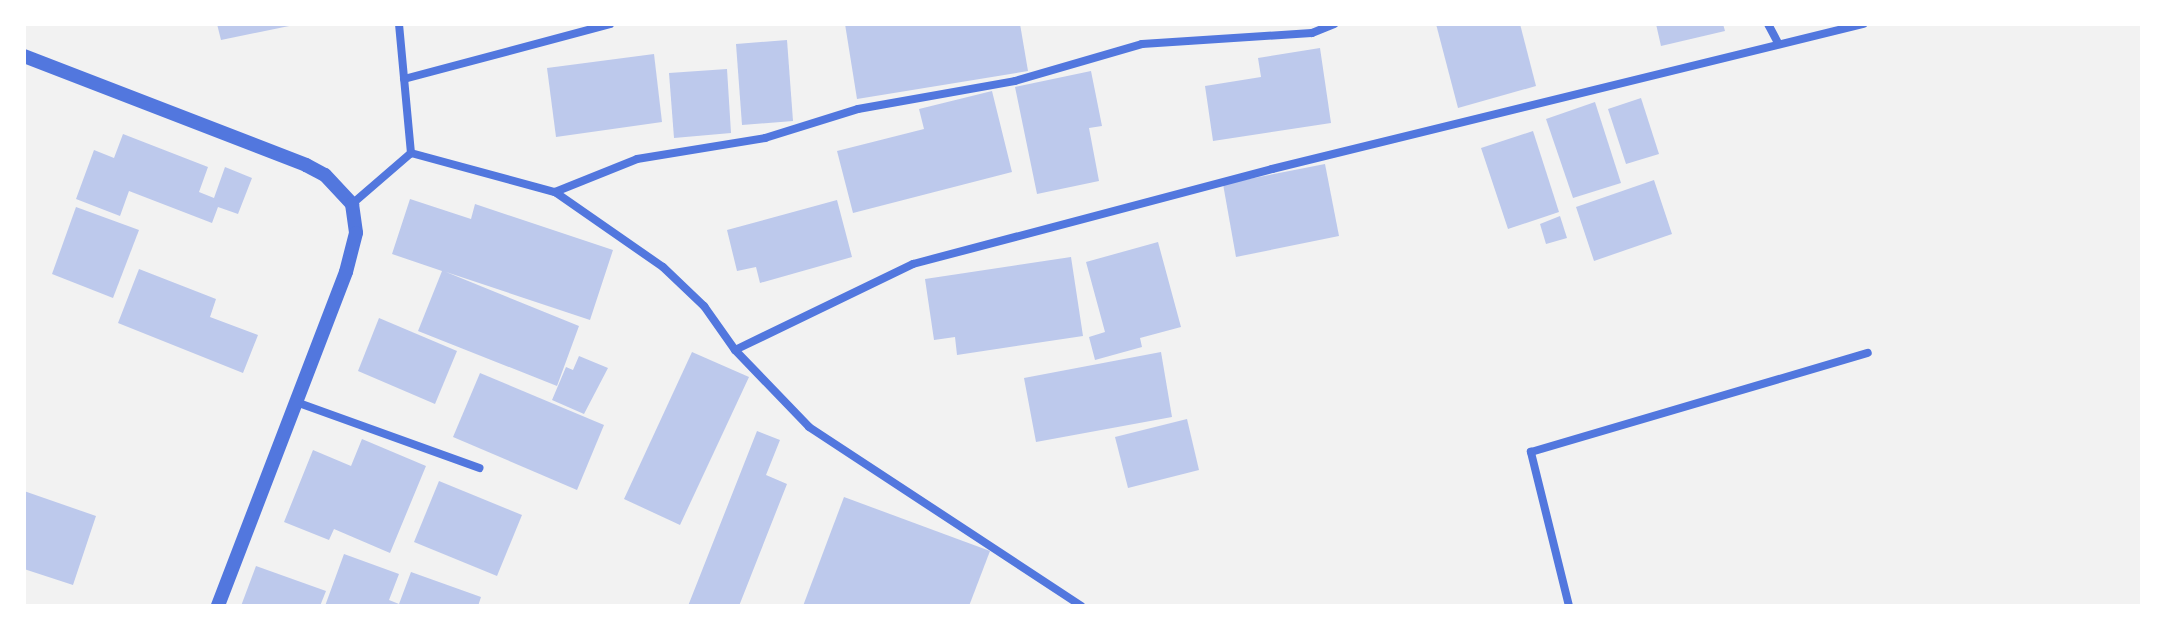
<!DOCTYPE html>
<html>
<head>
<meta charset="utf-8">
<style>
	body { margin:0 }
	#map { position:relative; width:2166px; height:630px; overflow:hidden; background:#f2f2f2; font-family:Cabin,sans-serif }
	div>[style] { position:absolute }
	.building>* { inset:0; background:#bdc9ec }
	.minor>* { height:8px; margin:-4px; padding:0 4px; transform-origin:4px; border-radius:4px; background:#5277de }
	.tertiary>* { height:14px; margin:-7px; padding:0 7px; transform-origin:7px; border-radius:7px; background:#5277de }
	span { translate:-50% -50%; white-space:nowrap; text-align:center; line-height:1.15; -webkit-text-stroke:6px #fff; paint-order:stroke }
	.frame { position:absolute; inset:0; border:26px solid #fff; pointer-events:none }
</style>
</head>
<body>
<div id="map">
	<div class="building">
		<div style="clip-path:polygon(217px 24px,294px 24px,294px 25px,221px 40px)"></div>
		<div style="clip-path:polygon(845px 24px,1020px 24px,1028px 71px,857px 99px)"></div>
		<div style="clip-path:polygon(1436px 24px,1520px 24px,1536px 86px,1458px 108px)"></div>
		<div style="clip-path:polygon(1656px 24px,1723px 24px,1725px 31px,1661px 46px)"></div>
		<div style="clip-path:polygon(787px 40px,793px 121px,742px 125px,736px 44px)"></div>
		<div style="clip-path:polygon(1320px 48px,1331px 123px,1213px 141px,1205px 86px,1261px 77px,1258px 58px)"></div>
		<div style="clip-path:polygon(654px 54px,662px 122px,556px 137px,547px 68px)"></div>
		<div style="clip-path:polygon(727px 69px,731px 133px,674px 138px,669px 73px)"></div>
		<div style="clip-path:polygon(1091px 71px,1102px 126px,1089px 128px,1099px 181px,1037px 194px,1015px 87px)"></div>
		<div style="clip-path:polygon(992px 91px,1012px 172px,853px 213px,837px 151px,924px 129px,919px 109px)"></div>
		<div style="clip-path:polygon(1641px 98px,1659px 154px,1626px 164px,1608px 109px)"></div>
		<div style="clip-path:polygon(1595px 102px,1621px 183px,1573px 198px,1546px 119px)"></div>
		<div style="clip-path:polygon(1533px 131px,1559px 212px,1508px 229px,1481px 148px)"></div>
		<div style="clip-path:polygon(123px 134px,208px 167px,199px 192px,214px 198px,225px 167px,252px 178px,238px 214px,218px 207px,212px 223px,129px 191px,120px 216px,76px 199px,94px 150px,114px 158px)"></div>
		<div style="clip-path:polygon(1325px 164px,1339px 236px,1236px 257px,1223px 184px)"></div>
		<div style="clip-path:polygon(1654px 180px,1672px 234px,1594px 261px,1576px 207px)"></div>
		<div style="clip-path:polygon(410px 199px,471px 219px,475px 204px,613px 250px,590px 320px,446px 272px,579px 326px,557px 386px,418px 331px,442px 271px,392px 254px)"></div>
		<div style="clip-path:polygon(837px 200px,852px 257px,760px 283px,756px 267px,737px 271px,727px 230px)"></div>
		<div style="clip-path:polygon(76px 207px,139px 230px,113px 298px,52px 274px)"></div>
		<div style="clip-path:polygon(1560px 216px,1567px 238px,1546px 244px,1540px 224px)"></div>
		<div style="clip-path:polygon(1158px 242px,1181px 327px,1140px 338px,1142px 347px,1095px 360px,1089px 337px,1105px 332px,1086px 262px)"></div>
		<div style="clip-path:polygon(1071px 257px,1083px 336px,957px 355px,955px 337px,934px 340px,925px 279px)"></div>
		<div style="clip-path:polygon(139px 269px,216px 299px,210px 317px,258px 335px,243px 373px,118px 323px)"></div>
		<div style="clip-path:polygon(379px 318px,457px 351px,435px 404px,358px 371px)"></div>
		<div style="clip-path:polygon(692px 352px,749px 377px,680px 525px,624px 499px)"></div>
		<div style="clip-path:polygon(1161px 352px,1172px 417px,1036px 442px,1024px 378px)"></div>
		<div style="clip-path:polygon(579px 356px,608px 368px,584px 414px,552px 400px,566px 367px,573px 370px)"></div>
		<div style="clip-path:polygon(480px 373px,604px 425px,577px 490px,453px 437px)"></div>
		<div style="clip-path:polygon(1187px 419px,1199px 470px,1128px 488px,1115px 437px)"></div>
		<div style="clip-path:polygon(757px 431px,780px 440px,766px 475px,787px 484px,739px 606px,688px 606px)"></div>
		<div style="clip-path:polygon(362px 439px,426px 466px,390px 553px,334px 529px,329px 540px,284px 522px,313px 450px,351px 466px)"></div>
		<div style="clip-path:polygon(439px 481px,522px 515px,497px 576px,414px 542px)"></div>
		<div style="clip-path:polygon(24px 491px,96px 516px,73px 585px,24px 569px)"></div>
		<div style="clip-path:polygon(844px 497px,990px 551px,969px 606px,803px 606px)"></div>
		<div style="clip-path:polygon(344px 554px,399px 574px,389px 600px,399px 604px,411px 572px,481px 597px,478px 606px,325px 606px)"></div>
		<div style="clip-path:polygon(256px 566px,326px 591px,320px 606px,241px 606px)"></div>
	</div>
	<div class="minor">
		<div style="left:399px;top:24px;width:130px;rotate:84.7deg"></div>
		<div style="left:1768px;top:24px;width:21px;rotate:62deg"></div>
		<div style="left:404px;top:79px;width:213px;rotate:-14.9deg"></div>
		<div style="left:555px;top:192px;width:88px;rotate:-21.9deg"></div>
		<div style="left:637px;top:159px;width:130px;rotate:-9.3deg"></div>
		<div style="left:765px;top:138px;width:97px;rotate:-17.3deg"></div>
		<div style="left:858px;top:109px;width:159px;rotate:-10.1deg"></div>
		<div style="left:1015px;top:81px;width:132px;rotate:-16.2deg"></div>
		<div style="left:1142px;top:44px;width:170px;rotate:-3.7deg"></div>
		<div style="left:1312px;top:33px;width:24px;rotate:-22deg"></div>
		<div style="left:352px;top:204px;width:78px;rotate:-40.8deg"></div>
		<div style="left:411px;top:153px;width:149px;rotate:15.2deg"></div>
		<div style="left:555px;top:192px;width:131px;rotate:34.8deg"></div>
		<div style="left:663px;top:267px;width:57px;rotate:43.6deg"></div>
		<div style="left:704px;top:306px;width:54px;rotate:54.8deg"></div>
		<div style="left:735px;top:350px;width:107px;rotate:46.1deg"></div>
		<div style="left:809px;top:427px;width:326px;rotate:33.3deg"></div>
		<div style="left:735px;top:350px;width:198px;rotate:-25.8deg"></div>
		<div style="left:913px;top:264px;width:371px;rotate:-14.8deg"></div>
		<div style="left:1272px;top:169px;width:609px;rotate:-13.79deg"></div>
		<div style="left:296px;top:402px;width:195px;rotate:19.8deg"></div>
		<div style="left:1569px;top:606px;width:159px;rotate:-103.9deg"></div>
		<div style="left:1531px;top:452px;width:351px;rotate:-16.4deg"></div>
	</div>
	<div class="tertiary">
		<div style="left:24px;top:56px;width:302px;rotate:21.1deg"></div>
		<div style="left:306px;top:165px;width:21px;rotate:28deg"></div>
		<div style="left:325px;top:175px;width:40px;rotate:47deg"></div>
		<div style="left:352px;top:204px;width:29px;rotate:82deg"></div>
		<div style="left:356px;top:233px;width:40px;rotate:104.4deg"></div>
		<div style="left:346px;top:272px;width:358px;rotate:111deg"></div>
	</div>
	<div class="frame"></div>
</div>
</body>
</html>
